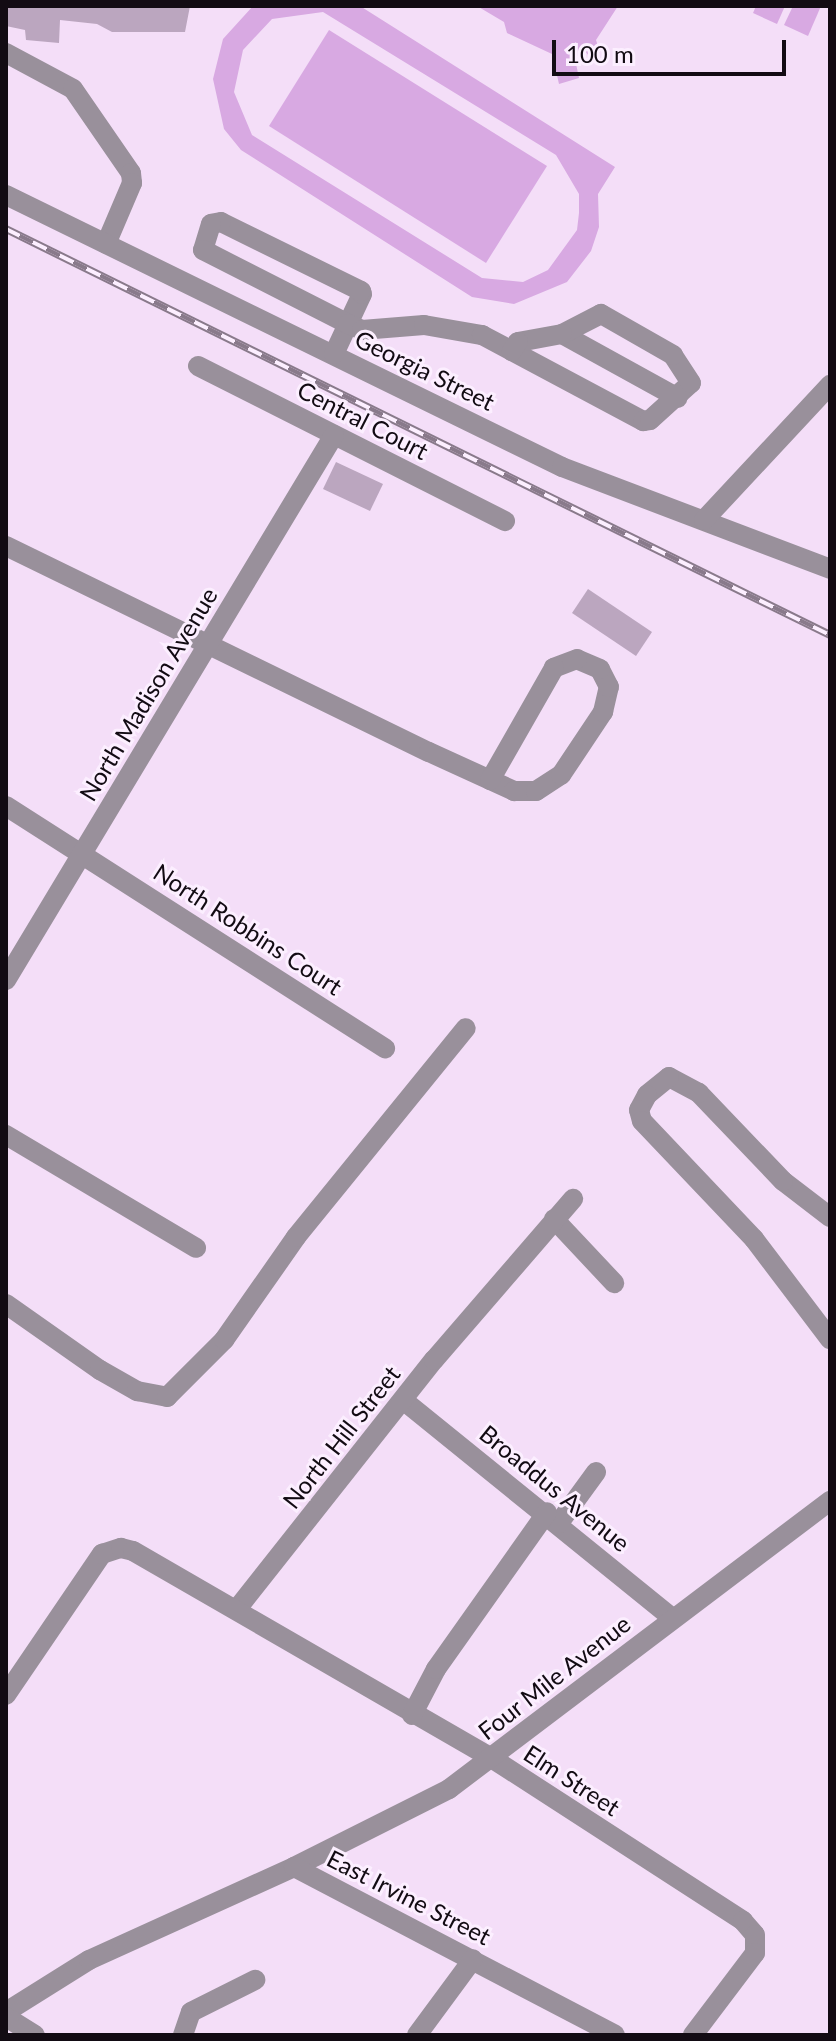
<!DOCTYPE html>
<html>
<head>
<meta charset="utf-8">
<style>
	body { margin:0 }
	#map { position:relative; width:836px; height:2041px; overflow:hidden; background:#f4def8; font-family:Lato,sans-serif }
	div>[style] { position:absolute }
	.green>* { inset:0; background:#d8a9e2 }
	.building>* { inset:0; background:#bba6bf }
	.minor>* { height:20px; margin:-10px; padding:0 10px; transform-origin:10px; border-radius:10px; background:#99909b }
	.rail>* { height:8px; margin-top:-4px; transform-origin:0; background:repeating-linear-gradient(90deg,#fcefff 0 15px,#897a8b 0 30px); box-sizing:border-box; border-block:2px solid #897a8b }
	span { translate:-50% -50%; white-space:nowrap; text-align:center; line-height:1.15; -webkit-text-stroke:6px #fcefff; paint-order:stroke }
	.street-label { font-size:24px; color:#120b13 }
	.frame { position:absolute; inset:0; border:8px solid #120b13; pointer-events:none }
	.scale { position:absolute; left:552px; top:40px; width:234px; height:36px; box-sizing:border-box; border:4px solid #120b13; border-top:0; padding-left:10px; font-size:24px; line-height:28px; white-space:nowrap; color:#120b13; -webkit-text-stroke:6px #fcefff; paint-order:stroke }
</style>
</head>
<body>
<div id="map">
	<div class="green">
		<div style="clip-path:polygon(evenodd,253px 6px,360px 6px,615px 167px,598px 194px,599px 227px,591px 251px,567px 282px,514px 304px,472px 297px,241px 150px,224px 129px,213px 79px,223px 39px,253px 6px,323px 12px,556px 155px,579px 194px,579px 213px,577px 230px,548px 270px,523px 282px,482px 278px,252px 135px,234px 92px,243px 50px,272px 19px,323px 12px)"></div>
		<div style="clip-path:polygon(477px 6px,618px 6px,596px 40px,600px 53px,590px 57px,583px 49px,575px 59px,579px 78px,559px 84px,552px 54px,507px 33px,504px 22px)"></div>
		<div style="clip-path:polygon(756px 6px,785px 6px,777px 24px,753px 13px)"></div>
		<div style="clip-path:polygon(793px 6px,821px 6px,808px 36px,784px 25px)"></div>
		<div style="clip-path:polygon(329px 30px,547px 166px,486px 263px,269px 126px)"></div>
	</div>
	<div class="building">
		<div style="clip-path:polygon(6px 6px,190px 6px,185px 32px,112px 32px,97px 24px,60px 20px,59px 43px,26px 40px,25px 30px,6px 26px)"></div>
		<div style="clip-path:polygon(336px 462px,383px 484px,370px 511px,323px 489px)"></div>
		<div style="clip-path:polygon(588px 589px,652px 632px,636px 656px,572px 613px)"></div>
	</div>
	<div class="minor">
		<div style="left:6px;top:53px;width:76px;rotate:28.2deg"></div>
		<div style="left:73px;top:89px;width:102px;rotate:55.4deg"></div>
		<div style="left:131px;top:173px;width:10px;rotate:84deg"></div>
		<div style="left:132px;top:183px;width:66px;rotate:113.1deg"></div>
		<div style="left:6px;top:195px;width:619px;rotate:26.07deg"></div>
		<div style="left:562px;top:467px;width:287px;rotate:20.8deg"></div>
		<div style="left:562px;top:334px;width:132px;rotate:28.9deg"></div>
		<div style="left:334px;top:354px;width:66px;rotate:-65deg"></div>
		<div style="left:362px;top:294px;width:3px;rotate:-108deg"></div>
		<div style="left:361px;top:291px;width:156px;rotate:-153.8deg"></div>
		<div style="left:221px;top:222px;width:10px;rotate:169deg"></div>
		<div style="left:211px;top:224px;width:27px;rotate:107deg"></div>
		<div style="left:203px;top:250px;width:163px;rotate:27deg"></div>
		<div style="left:348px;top:324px;width:15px;rotate:23deg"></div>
		<div style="left:362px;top:330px;width:62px;rotate:-4.6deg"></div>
		<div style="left:424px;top:325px;width:59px;rotate:9.8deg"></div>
		<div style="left:482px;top:335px;width:183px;rotate:28.1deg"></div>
		<div style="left:643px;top:421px;width:7px;rotate:-8deg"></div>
		<div style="left:650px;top:420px;width:55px;rotate:-42.1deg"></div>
		<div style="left:691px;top:383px;width:33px;rotate:-123deg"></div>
		<div style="left:673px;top:355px;width:83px;rotate:-150.3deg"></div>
		<div style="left:601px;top:314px;width:44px;rotate:152.9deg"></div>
		<div style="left:562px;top:334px;width:45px;rotate:169.7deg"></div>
		<div style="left:518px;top:342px;width:11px;rotate:124deg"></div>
		<div style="left:198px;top:366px;width:344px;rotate:26.8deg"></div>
		<div style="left:704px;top:520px;width:185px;rotate:-47deg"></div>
		<div style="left:6px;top:546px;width:470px;rotate:26deg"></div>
		<div style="left:429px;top:752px;width:94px;rotate:24.6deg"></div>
		<div style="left:514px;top:791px;width:22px"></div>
		<div style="left:536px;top:791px;width:30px;rotate:-33deg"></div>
		<div style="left:561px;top:775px;width:76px;rotate:-56.3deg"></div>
		<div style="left:603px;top:712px;width:26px;rotate:-77deg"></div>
		<div style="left:609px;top:687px;width:20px;rotate:-117deg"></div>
		<div style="left:600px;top:669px;width:25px;rotate:-157deg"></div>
		<div style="left:577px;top:659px;width:25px;rotate:159deg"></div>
		<div style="left:554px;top:668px;width:129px;rotate:119.7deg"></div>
		<div style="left:6px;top:806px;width:450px;rotate:32.6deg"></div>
		<div style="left:6px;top:980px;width:636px;rotate:-58.96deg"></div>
		<div style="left:6px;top:1135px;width:221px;rotate:30.7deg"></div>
		<div style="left:830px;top:1217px;width:59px;rotate:-142.5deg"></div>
		<div style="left:783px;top:1181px;width:122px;rotate:-133.7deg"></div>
		<div style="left:699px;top:1093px;width:34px;rotate:-152deg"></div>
		<div style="left:669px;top:1077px;width:28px;rotate:141deg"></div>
		<div style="left:647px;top:1095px;width:17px;rotate:118deg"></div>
		<div style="left:639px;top:1110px;width:11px;rotate:75deg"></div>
		<div style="left:642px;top:1121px;width:163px;rotate:46.5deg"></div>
		<div style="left:754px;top:1239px;width:126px;rotate:52.8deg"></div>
		<div style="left:554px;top:1219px;width:88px;rotate:46.8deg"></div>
		<div style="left:6px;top:1304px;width:115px;rotate:35.1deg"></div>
		<div style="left:100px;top:1370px;width:43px;rotate:29.6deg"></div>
		<div style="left:137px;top:1391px;width:31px;rotate:11deg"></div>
		<div style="left:167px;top:1397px;width:81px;rotate:-45deg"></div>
		<div style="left:224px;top:1340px;width:126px;rotate:-55deg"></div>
		<div style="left:296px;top:1237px;width:269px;rotate:-50.9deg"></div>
		<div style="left:403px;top:1400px;width:346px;rotate:39deg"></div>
		<div style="left:559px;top:1523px;width:63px;rotate:-54deg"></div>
		<div style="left:237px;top:1609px;width:318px;rotate:-51.7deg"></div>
		<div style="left:434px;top:1360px;width:213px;rotate:-49.2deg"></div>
		<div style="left:6px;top:1695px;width:171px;rotate:-55.8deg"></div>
		<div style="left:102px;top:1554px;width:20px;rotate:-18deg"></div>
		<div style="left:121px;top:1548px;width:12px;rotate:14deg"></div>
		<div style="left:133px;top:1551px;width:416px;rotate:30deg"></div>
		<div style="left:493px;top:1759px;width:298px;rotate:32.9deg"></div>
		<div style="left:743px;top:1921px;width:18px;rotate:49deg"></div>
		<div style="left:755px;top:1935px;width:18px;rotate:90deg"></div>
		<div style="left:755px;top:1953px;width:103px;rotate:127.1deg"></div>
		<div style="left:412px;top:1715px;width:52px;rotate:-62.4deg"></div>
		<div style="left:436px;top:1669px;width:192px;rotate:-54.7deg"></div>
		<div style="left:294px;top:1867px;width:174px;rotate:-26.7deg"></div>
		<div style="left:449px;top:1789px;width:478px;rotate:-37.1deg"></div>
		<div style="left:6px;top:2012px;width:98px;rotate:-32.1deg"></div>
		<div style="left:89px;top:1960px;width:225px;rotate:-24.4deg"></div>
		<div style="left:294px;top:1867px;width:362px;rotate:27.6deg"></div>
		<div style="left:6px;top:2017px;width:34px;rotate:32deg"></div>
		<div style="left:183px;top:2035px;width:24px;rotate:-71deg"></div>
		<div style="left:191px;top:2012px;width:72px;rotate:-26.6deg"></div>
		<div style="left:417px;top:2035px;width:94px;rotate:-53.6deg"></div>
	</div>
	<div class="rail">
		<div style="left:6px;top:229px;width:919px;rotate:26.23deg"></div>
	</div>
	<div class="street-label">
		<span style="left:425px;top:370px;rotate:26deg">Georgia Street</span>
		<span style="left:363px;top:420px;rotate:27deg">Central Court</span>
		<span style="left:148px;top:694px;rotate:-59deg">North Madison Avenue</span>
		<span style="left:248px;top:929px;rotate:33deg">North Robbins Court</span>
		<span style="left:341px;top:1437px;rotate:-52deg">North Hill Street</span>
		<span style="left:555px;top:1488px;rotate:39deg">Broaddus Avenue</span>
		<span style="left:554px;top:1677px;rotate:-38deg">Four Mile Avenue</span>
		<span style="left:572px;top:1780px;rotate:33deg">Elm Street</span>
		<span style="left:409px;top:1897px;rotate:27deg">East Irvine Street</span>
	</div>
	<div class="frame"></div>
	<div class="scale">100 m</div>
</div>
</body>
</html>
